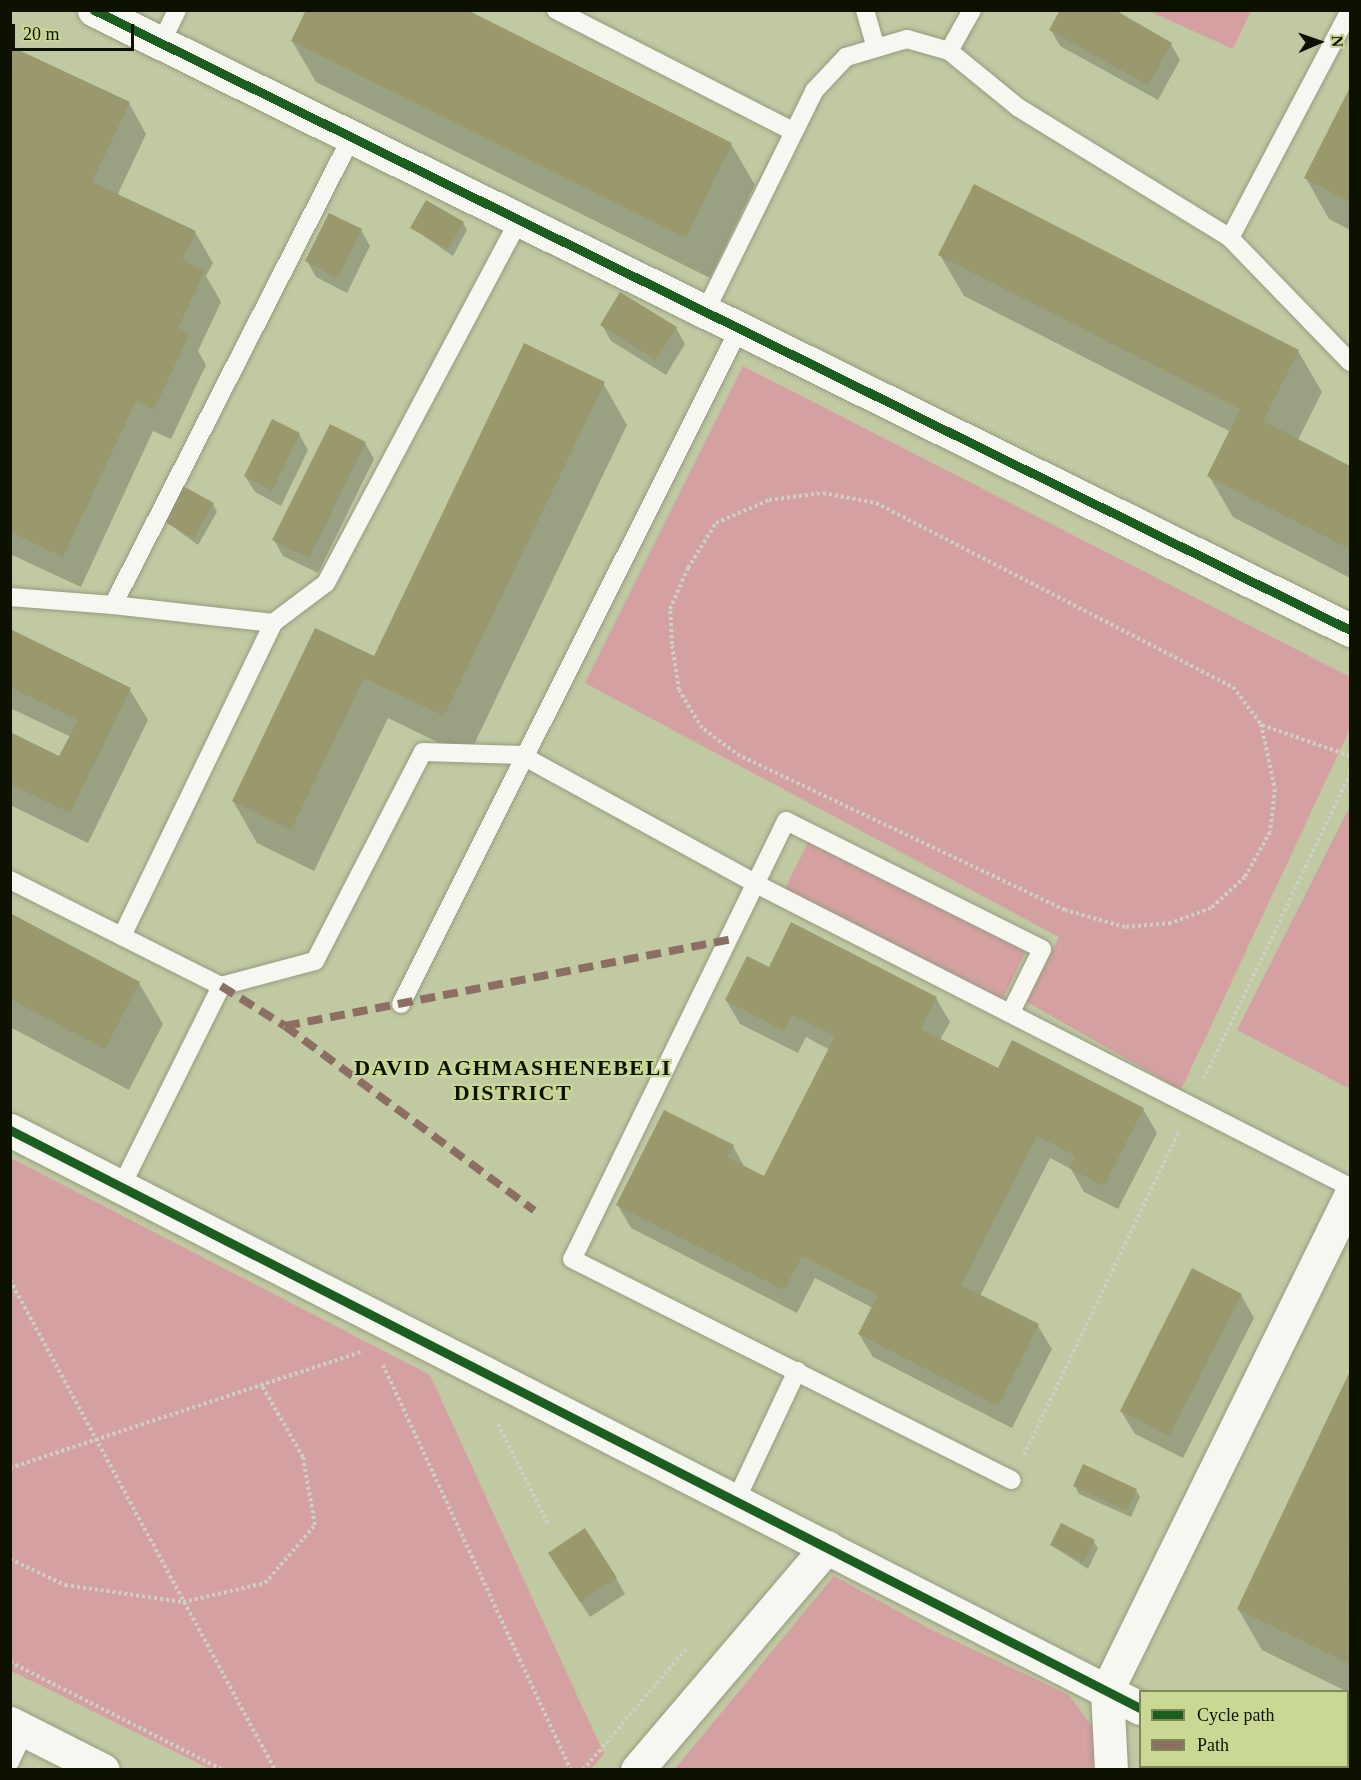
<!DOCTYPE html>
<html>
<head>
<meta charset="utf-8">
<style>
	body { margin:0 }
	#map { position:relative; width:1361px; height:1780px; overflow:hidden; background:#c1c9a3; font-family:"Times New Roman",serif }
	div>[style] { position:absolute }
	.green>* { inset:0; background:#d4a0a2 }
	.shadow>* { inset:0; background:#0003 }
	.building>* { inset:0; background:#99996d }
	.path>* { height:4px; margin-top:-2px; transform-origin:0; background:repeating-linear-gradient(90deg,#cdd0c3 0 3px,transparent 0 6px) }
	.roads { filter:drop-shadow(0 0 2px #959b7e) drop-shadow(0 0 2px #959b7e) }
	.lane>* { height:18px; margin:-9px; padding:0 9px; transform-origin:9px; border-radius:9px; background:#f6f7f1 }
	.street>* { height:33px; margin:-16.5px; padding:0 16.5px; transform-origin:16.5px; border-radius:16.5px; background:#f6f7f1 }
	.secondary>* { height:33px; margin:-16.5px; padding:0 16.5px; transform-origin:16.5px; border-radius:16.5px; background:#f6f7f1 }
	.quiet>* { height:8px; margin-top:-4px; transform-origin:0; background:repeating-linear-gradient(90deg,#8d6e63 0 15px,transparent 0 23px) }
	.cycleway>* { height:9px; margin:-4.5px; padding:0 4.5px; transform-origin:4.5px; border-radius:4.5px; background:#1b5e20 }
	span { translate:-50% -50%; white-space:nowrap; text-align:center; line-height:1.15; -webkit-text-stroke:4.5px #c9d993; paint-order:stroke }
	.district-label { font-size:22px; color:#0d1200; font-weight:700; letter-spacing:1.5px }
	.frame { position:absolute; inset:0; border:12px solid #0d1200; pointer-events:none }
	.legend { position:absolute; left:1139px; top:1690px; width:210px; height:78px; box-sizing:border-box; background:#c9d993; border:2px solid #7e8958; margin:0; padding:8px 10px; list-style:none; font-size:18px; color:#0d1200 }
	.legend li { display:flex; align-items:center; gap:12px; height:30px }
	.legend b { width:30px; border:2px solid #7e8958 }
	.north { position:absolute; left:1289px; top:12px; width:60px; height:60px; -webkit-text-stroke:4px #c9d993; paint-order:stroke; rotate:88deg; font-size:16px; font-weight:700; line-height:24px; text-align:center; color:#0d1200 }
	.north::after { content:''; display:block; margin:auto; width:21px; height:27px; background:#0d1200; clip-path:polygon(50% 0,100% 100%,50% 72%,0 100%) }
	.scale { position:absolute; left:12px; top:24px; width:122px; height:27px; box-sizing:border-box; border:3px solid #0d1200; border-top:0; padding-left:8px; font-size:18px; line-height:21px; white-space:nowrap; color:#0d1200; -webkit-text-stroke:4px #c9d993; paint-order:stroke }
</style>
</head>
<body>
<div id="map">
	<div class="green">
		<div style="clip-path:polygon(1149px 11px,1251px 11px,1233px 49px)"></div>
		<div style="clip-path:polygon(743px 366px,1350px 677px,1350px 729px,1181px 1090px,1027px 1002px,1059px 937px,585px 683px)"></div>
		<div style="clip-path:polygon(1350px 806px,1350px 1089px,1237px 1030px)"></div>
		<div style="clip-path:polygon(810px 839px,1028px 947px,1002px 1000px,783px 892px)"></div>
		<div style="clip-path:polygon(11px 1158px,430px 1375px,604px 1754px,591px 1769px,210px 1769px,11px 1671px)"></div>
		<div style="clip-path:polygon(834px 1576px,930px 1629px,1069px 1695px,1099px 1736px,1092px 1769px,674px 1770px)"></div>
	</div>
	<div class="shadow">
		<div style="clip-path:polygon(1051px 30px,1171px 44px,1180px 60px,1158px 100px,1060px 46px)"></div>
		<div style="clip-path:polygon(292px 41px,731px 144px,755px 185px,710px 278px,316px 82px)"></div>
		<div style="clip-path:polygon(10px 48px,129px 103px,146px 134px,117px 196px,195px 232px,213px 263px,206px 276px,221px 302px,198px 351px,206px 365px,171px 439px,153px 431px,81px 587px,10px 554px)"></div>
		<div style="clip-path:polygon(1350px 90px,1350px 230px,1329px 219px,1306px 178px)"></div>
		<div style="clip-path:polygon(463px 223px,467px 230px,453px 256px,412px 228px)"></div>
		<div style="clip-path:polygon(361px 230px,370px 246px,347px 293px,316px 277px,307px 261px)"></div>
		<div style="clip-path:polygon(940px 255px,1298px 351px,1322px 392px,1298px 440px,1350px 467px,1350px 578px,1233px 517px,1209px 476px,1231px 432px,964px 296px)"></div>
		<div style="clip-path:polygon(602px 325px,676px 328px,685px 344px,666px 375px,611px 341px)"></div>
		<div style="clip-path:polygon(603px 383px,627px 425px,468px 757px,388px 718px,314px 871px,257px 843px,233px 801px,375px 658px)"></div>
		<div style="clip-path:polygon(299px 434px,308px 450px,281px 506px,255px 492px,245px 476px)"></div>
		<div style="clip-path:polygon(365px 443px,374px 459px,318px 573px,283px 556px,274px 540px)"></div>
		<div style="clip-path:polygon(213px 504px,217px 512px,198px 545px,165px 521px)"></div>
		<div style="clip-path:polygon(10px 631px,130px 690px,148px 720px,88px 843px,10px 805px,10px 734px,60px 758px,71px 737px,10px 708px)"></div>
		<div style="clip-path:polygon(10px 914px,139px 983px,163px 1024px,129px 1090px,10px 1027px)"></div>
		<div style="clip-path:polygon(769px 969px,936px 998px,950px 1022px,940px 1040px,999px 1070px,1143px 1109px,1157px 1133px,1118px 1209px,1084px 1192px,1071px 1169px,1050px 1158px,980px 1296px,1038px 1326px,1052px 1349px,1012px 1428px,873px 1357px,859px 1334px,873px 1308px,815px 1278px,797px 1313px,631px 1228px,617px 1204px,733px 1146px,745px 1168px,764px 1178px,830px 1050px,806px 1037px,798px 1053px,740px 1024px,726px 1000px)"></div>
		<div style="clip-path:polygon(1241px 1295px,1254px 1318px,1183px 1458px,1135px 1434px,1121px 1411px)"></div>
		<div style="clip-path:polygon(1350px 1375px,1350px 1693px,1262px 1650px,1238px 1609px)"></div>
		<div style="clip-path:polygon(1075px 1486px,1136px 1490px,1140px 1497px,1131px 1517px,1079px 1494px)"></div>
		<div style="clip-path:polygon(1093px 1541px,1098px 1548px,1088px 1569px,1051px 1545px)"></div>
		<div style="clip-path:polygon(559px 1569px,616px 1578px,625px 1594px,590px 1617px)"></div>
	</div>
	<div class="building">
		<div style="clip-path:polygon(306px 10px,467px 10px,732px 143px,686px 238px,291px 41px)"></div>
		<div style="clip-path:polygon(1060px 10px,1115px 10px,1172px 43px,1148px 85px,1049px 30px)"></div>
		<div style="clip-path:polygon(10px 46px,130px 102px,92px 182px,196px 231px,182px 260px,205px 271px,178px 328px,190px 333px,154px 410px,136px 401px,63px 557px,10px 532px)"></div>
		<div style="clip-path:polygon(1350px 87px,1350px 202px,1304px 178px)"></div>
		<div style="clip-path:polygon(974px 184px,1299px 350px,1263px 421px,1350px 466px,1350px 549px,1207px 476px,1240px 409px,938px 255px)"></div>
		<div style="clip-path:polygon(426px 200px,464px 222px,448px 249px,410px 228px)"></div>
		<div style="clip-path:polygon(329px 213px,362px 229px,338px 278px,305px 261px)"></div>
		<div style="clip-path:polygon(620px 292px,677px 327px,656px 360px,600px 325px)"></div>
		<div style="clip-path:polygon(524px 343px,605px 382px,444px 716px,364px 678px,291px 830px,232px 801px,315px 628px,374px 656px)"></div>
		<div style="clip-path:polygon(272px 419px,300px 433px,272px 491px,244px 476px)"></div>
		<div style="clip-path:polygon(330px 424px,366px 442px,309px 558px,272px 540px)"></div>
		<div style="clip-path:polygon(183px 486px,214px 503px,194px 538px,163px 521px)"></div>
		<div style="clip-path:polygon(10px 629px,131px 688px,70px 813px,10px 784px,10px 732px,59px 756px,78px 720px,10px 687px)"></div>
		<div style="clip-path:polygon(10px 913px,140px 982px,105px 1049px,10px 999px)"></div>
		<div style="clip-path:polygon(791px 922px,937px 997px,921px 1029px,998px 1068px,1012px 1040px,1144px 1108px,1104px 1186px,1069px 1168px,1076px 1156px,1037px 1136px,961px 1285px,1039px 1324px,998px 1406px,858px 1334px,878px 1295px,802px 1256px,784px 1290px,616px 1205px,664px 1110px,734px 1145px,727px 1157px,764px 1176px,835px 1036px,792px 1015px,784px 1031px,725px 1000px,747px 956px,769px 967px)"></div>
		<div style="clip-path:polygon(1192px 1268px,1242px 1294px,1169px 1436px,1120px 1411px)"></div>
		<div style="clip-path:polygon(1350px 1371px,1348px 1571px,1350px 1664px,1237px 1609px)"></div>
		<div style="clip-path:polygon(1083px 1464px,1137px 1489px,1127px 1511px,1073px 1486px)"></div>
		<div style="clip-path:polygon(1061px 1523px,1095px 1540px,1083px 1562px,1050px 1545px)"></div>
		<div style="clip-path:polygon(585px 1528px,617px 1578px,580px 1602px,548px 1553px)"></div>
	</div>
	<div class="path">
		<div style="left:823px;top:493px;width:54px;rotate:10.7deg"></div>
		<div style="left:876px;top:503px;width:402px;rotate:27.3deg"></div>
		<div style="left:1233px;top:687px;width:46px;rotate:52.9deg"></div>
		<div style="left:1261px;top:724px;width:66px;rotate:77.8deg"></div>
		<div style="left:1275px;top:789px;width:43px;rotate:96.6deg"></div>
		<div style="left:1270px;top:832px;width:51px;rotate:119.1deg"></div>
		<div style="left:1245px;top:877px;width:46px;rotate:137.6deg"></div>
		<div style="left:1211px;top:908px;width:43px;rotate:159.4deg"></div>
		<div style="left:1171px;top:923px;width:46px;rotate:175deg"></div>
		<div style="left:1125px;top:927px;width:62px;rotate:-164.2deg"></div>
		<div style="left:1065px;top:910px;width:360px;rotate:-154.6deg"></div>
		<div style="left:740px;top:756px;width:47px;rotate:-143.6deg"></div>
		<div style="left:702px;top:728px;width:44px;rotate:-121.2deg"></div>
		<div style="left:679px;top:690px;width:47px;rotate:-98.7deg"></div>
		<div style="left:672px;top:644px;width:35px;rotate:-93deg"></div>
		<div style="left:670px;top:609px;width:45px;rotate:-66.3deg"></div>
		<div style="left:688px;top:568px;width:53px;rotate:-58.1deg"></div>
		<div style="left:716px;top:523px;width:58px;rotate:-23.5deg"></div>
		<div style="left:769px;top:500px;width:54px;rotate:-7.4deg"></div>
		<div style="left:1262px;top:725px;width:93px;rotate:19.4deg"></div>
		<div style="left:1204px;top:1079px;width:338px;rotate:-64.4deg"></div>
		<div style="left:10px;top:1280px;width:557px;rotate:61.59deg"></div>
		<div style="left:383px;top:1365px;width:447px;rotate:65.1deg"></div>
		<div style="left:498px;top:1424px;width:114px;rotate:63.4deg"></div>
		<div style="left:1024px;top:1455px;width:359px;rotate:-64.4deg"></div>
		<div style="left:10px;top:1468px;width:370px;rotate:-18.3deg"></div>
		<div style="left:10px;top:1559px;width:61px;rotate:25.3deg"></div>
		<div style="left:65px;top:1585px;width:119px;rotate:8.2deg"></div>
		<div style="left:183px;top:1602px;width:84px;rotate:-13deg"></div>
		<div style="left:265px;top:1583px;width:77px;rotate:-49.2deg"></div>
		<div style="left:315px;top:1525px;width:69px;rotate:-100deg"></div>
		<div style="left:303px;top:1457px;width:84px;rotate:-119.9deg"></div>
		<div style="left:10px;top:1662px;width:239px;rotate:26.9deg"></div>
		<div style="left:583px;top:1770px;width:159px;rotate:-49.6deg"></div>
	</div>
	<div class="roads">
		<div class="lane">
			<div style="left:556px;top:10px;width:267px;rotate:27.1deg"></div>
			<div style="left:865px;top:10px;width:36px;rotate:74deg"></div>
			<div style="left:161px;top:43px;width:37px;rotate:-64deg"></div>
			<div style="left:949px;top:51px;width:47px;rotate:-60.7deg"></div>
			<div style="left:1230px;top:238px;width:258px;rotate:-62.2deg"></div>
			<div style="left:705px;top:312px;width:246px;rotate:-63.7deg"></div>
			<div style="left:814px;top:91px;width:47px;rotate:-46.7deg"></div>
			<div style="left:846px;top:57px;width:64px;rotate:-16.4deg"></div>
			<div style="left:907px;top:39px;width:44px;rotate:15.9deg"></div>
			<div style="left:949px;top:51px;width:90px;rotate:39.2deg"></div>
			<div style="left:1019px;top:108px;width:248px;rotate:31.6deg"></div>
			<div style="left:1230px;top:238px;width:173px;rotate:45.9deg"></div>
			<div style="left:10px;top:597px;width:103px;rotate:4.4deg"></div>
			<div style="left:273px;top:623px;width:161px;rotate:-173.6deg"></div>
			<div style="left:113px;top:605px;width:524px;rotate:-62.99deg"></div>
			<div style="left:10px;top:880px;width:236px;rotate:26.7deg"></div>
			<div style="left:221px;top:986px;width:97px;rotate:-14.9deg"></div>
			<div style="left:315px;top:961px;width:235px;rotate:-62.7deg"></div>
			<div style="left:423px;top:752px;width:98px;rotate:1.8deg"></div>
			<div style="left:521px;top:755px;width:270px;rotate:28.7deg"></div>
			<div style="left:758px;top:885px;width:665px;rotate:27.03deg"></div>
			<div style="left:122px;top:936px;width:348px;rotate:-64.2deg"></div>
			<div style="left:273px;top:623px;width:66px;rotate:-37deg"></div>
			<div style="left:326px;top:583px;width:411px;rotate:-62deg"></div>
			<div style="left:401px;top:1004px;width:755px;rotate:-63.4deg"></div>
			<div style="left:1011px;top:1012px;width:70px;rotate:-63.8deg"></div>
			<div style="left:1042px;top:949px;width:286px;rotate:-153.4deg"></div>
			<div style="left:786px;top:821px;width:487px;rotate:116deg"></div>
			<div style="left:572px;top:1259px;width:492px;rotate:26.7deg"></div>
			<div style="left:121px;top:1187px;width:225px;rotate:-63.5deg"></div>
			<div style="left:736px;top:1500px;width:143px;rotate:-64.7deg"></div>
			<div style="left:10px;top:1762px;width:35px;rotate:-65deg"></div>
		</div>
		<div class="street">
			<div style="left:94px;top:10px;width:1401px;rotate:26.27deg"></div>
			<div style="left:10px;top:1723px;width:104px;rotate:26.8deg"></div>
			<div style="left:637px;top:1770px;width:293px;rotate:-49.6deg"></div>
			<div style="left:1111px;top:1770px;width:80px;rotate:-92.9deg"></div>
			<div style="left:1107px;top:1690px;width:551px;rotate:-63.81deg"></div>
		</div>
		<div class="secondary">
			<div style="left:10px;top:1130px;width:1269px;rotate:27.09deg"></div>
			<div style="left:1250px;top:1766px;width:6px;rotate:39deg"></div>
		</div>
	</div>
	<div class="quiet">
		<div style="left:221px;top:986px;width:75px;rotate:32deg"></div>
		<div style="left:285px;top:1026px;width:310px;rotate:36.5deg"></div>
		<div style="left:285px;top:1026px;width:454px;rotate:-11deg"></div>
	</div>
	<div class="cycleway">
		<div style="left:94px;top:10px;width:1401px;rotate:26.27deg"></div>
		<div style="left:10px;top:1130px;width:1269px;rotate:27.09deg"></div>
	</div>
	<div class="district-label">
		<span style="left:513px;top:1080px">DAVID AGHMASHENEBELI<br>DISTRICT</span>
	</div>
	<div class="frame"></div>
	<ul class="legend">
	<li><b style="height:8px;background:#1b5e20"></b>Cycle path</li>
	<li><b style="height:8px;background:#8d6e63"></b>Path</li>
	</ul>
	<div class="north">N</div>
	<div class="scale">20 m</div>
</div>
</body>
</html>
